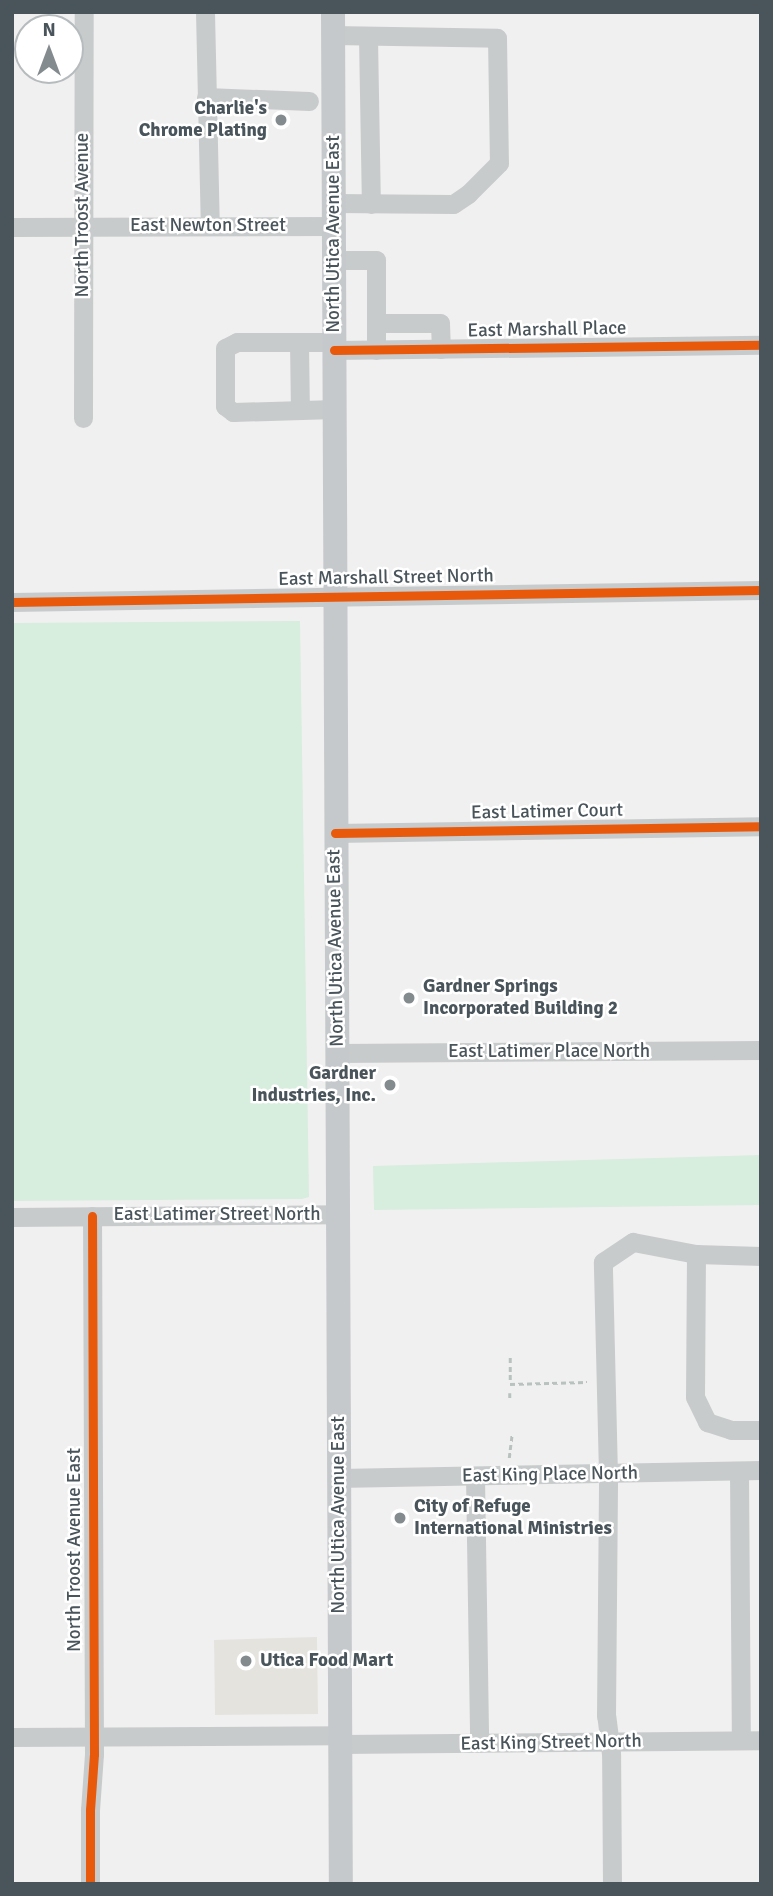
<!DOCTYPE html>
<html>
<head>
<meta charset="utf-8">
<style>
	body { margin:0 }
	#map { position:relative; width:773px; height:1896px; overflow:hidden; background:#f1f0f0; font-family:Signika,sans-serif }
	div>[style] { position:absolute }
	.commercial>* { inset:0; background:#e5e3de }
	.green>* { inset:0; background:#d7edde }
	.path>* { height:2.5px; margin-top:-1.25px; transform-origin:0; background:repeating-linear-gradient(90deg,#b8c2bf 0 5px,transparent 0 8.5px) }
	.minor>* { height:19px; margin:-9.5px; padding:0 9.5px; transform-origin:9.5px; border-radius:9.5px; background:#c8cbcc }
	.major>* { height:24px; margin:-12px; padding:0 12px; transform-origin:12px; border-radius:12px; background:#c6c9cb }
	.cycleway>* { height:9px; margin:-4.5px; padding:0 4.5px; transform-origin:4.5px; border-radius:4.5px; background:#e8590c }
	.dots>* { width:19px; height:19px; translate:-50% -50%; box-sizing:border-box; border:4px solid #fff; border-radius:50% }
	span { translate:-50% -50%; white-space:nowrap; text-align:center; line-height:1.15; -webkit-text-stroke:5px #fff; paint-order:stroke }
	.poi-label { font-size:19px; color:#49545b; font-weight:700 }
	.right { translate:-100% -50%; text-align:right }
	.left { translate:0 -50%; text-align:left }
	.street-label { font-size:19px; color:#49545b }
	.frame { position:absolute; inset:0; border:14px solid #49545b; pointer-events:none }
	.north { position:absolute; left:14px; top:14px; width:70px; height:70px; box-sizing:border-box; background:#fff; border:2px solid #b6bbbd; border-radius:50%; rotate:0deg; font-size:19px; font-weight:700; line-height:28px; text-align:center; color:#49545b }
	.north::after { content:''; display:block; margin:auto; width:24px; height:32px; background:#848b8f; clip-path:polygon(50% 0,100% 100%,50% 72%,0 100%) }
</style>
</head>
<body>
<div id="map">
	<div class="commercial">
		<div style="clip-path:polygon(317px 1637px,318px 1714px,215px 1715px,214px 1640px)"></div>
	</div>
	<div class="green">
		<div style="clip-path:polygon(300px 621px,309px 1197px,302px 1199px,12px 1201px,12px 623px)"></div>
		<div style="clip-path:polygon(761px 1155px,761px 1205px,374px 1210px,373px 1166px)"></div>
	</div>
	<div class="path">
		<div style="left:510px;top:1380px;width:25px;rotate:-90deg"></div>
		<div style="left:510px;top:1384px;width:77px;rotate:-1.5deg"></div>
		<div style="left:510px;top:1393px;width:8px;rotate:90deg"></div>
		<div style="left:509px;top:1458px;width:25px;rotate:-83deg"></div>
	</div>
	<div class="minor">
		<div style="left:205px;top:12px;width:214px;rotate:88.7deg"></div>
		<div style="left:333px;top:35px;width:164px;rotate:1deg"></div>
		<div style="left:497px;top:38px;width:125px;rotate:89.1deg"></div>
		<div style="left:499px;top:163px;width:44px;rotate:135deg"></div>
		<div style="left:468px;top:194px;width:18px;rotate:146deg"></div>
		<div style="left:453px;top:204px;width:119px;rotate:-179.5deg"></div>
		<div style="left:368px;top:37px;width:167px;rotate:89deg"></div>
		<div style="left:206px;top:97px;width:103px;rotate:2.2deg"></div>
		<div style="left:12px;top:227px;width:322px;rotate:-0.2deg"></div>
		<div style="left:334px;top:260px;width:42px"></div>
		<div style="left:376px;top:260px;width:90px;rotate:90deg"></div>
		<div style="left:376px;top:323px;width:64px"></div>
		<div style="left:440px;top:323px;width:26px;rotate:88deg"></div>
		<div style="left:299px;top:342px;width:68px;rotate:89.2deg"></div>
		<div style="left:334px;top:342px;width:97px;rotate:180deg"></div>
		<div style="left:237px;top:342px;width:13px;rotate:153deg"></div>
		<div style="left:225px;top:348px;width:58px;rotate:90deg"></div>
		<div style="left:225px;top:406px;width:10px;rotate:37deg"></div>
		<div style="left:233px;top:412px;width:102px;rotate:-1.7deg"></div>
		<div style="left:334px;top:350px;width:427px;rotate:-0.7deg"></div>
		<div style="left:83px;top:418px;width:406px;rotate:-89.9deg"></div>
		<div style="left:12px;top:602px;width:749px;rotate:-0.92deg"></div>
		<div style="left:335px;top:833px;width:426px;rotate:-0.9deg"></div>
		<div style="left:337px;top:1053px;width:424px;rotate:-0.4deg"></div>
		<div style="left:12px;top:1217px;width:325px;rotate:-0.5deg"></div>
		<div style="left:696px;top:1254px;width:143px;rotate:90.4deg"></div>
		<div style="left:695px;top:1397px;width:28px;rotate:64deg"></div>
		<div style="left:707px;top:1422px;width:25px;rotate:18deg"></div>
		<div style="left:731px;top:1430px;width:30px"></div>
		<div style="left:739px;top:1471px;width:269px;rotate:89.6deg"></div>
		<div style="left:475px;top:1476px;width:267px;rotate:89.1deg"></div>
		<div style="left:338px;top:1478px;width:423px;rotate:-1.1deg"></div>
		<div style="left:12px;top:1737px;width:329px;rotate:-0.3deg"></div>
		<div style="left:341px;top:1744px;width:420px;rotate:-0.5deg"></div>
		<div style="left:90px;top:1884px;width:74px;rotate:-90deg"></div>
		<div style="left:90px;top:1810px;width:56px;rotate:-85.9deg"></div>
		<div style="left:94px;top:1754px;width:538px;rotate:-90.21deg"></div>
		<div style="left:612px;top:1884px;width:130px;rotate:-90.4deg"></div>
		<div style="left:611px;top:1754px;width:38px;rotate:-97deg"></div>
		<div style="left:606px;top:1716px;width:242px;rotate:-89.5deg"></div>
		<div style="left:608px;top:1474px;width:212px;rotate:-91.4deg"></div>
		<div style="left:603px;top:1262px;width:36px;rotate:-34deg"></div>
		<div style="left:633px;top:1242px;width:64px;rotate:10.8deg"></div>
		<div style="left:696px;top:1254px;width:65px;rotate:1.8deg"></div>
	</div>
	<div class="major">
		<div style="left:333px;top:12px;width:1872px;rotate:89.76deg"></div>
	</div>
	<div class="cycleway">
		<div style="left:334px;top:350px;width:427px;rotate:-0.7deg"></div>
		<div style="left:12px;top:602px;width:749px;rotate:-0.92deg"></div>
		<div style="left:335px;top:833px;width:426px;rotate:-0.9deg"></div>
		<div style="left:90px;top:1884px;width:74px;rotate:-90deg"></div>
		<div style="left:90px;top:1810px;width:56px;rotate:-85.9deg"></div>
		<div style="left:94px;top:1754px;width:538px;rotate:-90.21deg"></div>
	</div>
	<div class="dots">
		<div style="left:281px;top:120px;background:#848b8f"></div>
		<div style="left:409px;top:998px;background:#848b8f"></div>
		<div style="left:390px;top:1085px;background:#848b8f"></div>
		<div style="left:400px;top:1518px;background:#848b8f"></div>
		<div style="left:246px;top:1661px;background:#848b8f"></div>
	</div>
	<div class="poi-label">
		<span class="right" style="left:267px;top:120px">Charlie's<br>Chrome Plating</span>
		<span class="left" style="left:423px;top:998px">Gardner Springs<br>Incorporated Building 2</span>
		<span class="right" style="left:376px;top:1085px">Gardner<br>Industries, Inc.</span>
		<span class="left" style="left:414px;top:1518px">City of Refuge<br>International Ministries</span>
		<span class="left" style="left:260px;top:1661px">Utica Food Mart</span>
	</div>
	<div class="street-label">
		<span style="left:83px;top:215px;rotate:-90deg">North Troost Avenue</span>
		<span style="left:208px;top:226px">East Newton Street</span>
		<span style="left:334px;top:234px;rotate:-90deg">North Utica Avenue East</span>
		<span style="left:547px;top:330px;rotate:-1deg">East Marshall Place</span>
		<span style="left:386px;top:578px;rotate:-1deg">East Marshall Street North</span>
		<span style="left:547px;top:812px;rotate:-1deg">East Latimer Court</span>
		<span style="left:336px;top:948px;rotate:-91deg">North Utica Avenue East</span>
		<span style="left:549px;top:1052px">East Latimer Place North</span>
		<span style="left:217px;top:1215px">East Latimer Street North</span>
		<span style="left:550px;top:1475px;rotate:-1deg">East King Place North</span>
		<span style="left:339px;top:1515px;rotate:-90deg">North Utica Avenue East</span>
		<span style="left:75px;top:1550px;rotate:-90deg">North Troost Avenue East</span>
		<span style="left:551px;top:1743px;rotate:-1deg">East King Street North</span>
	</div>
	<div class="frame"></div>
	<div class="north">N</div>
</div>
</body>
</html>
